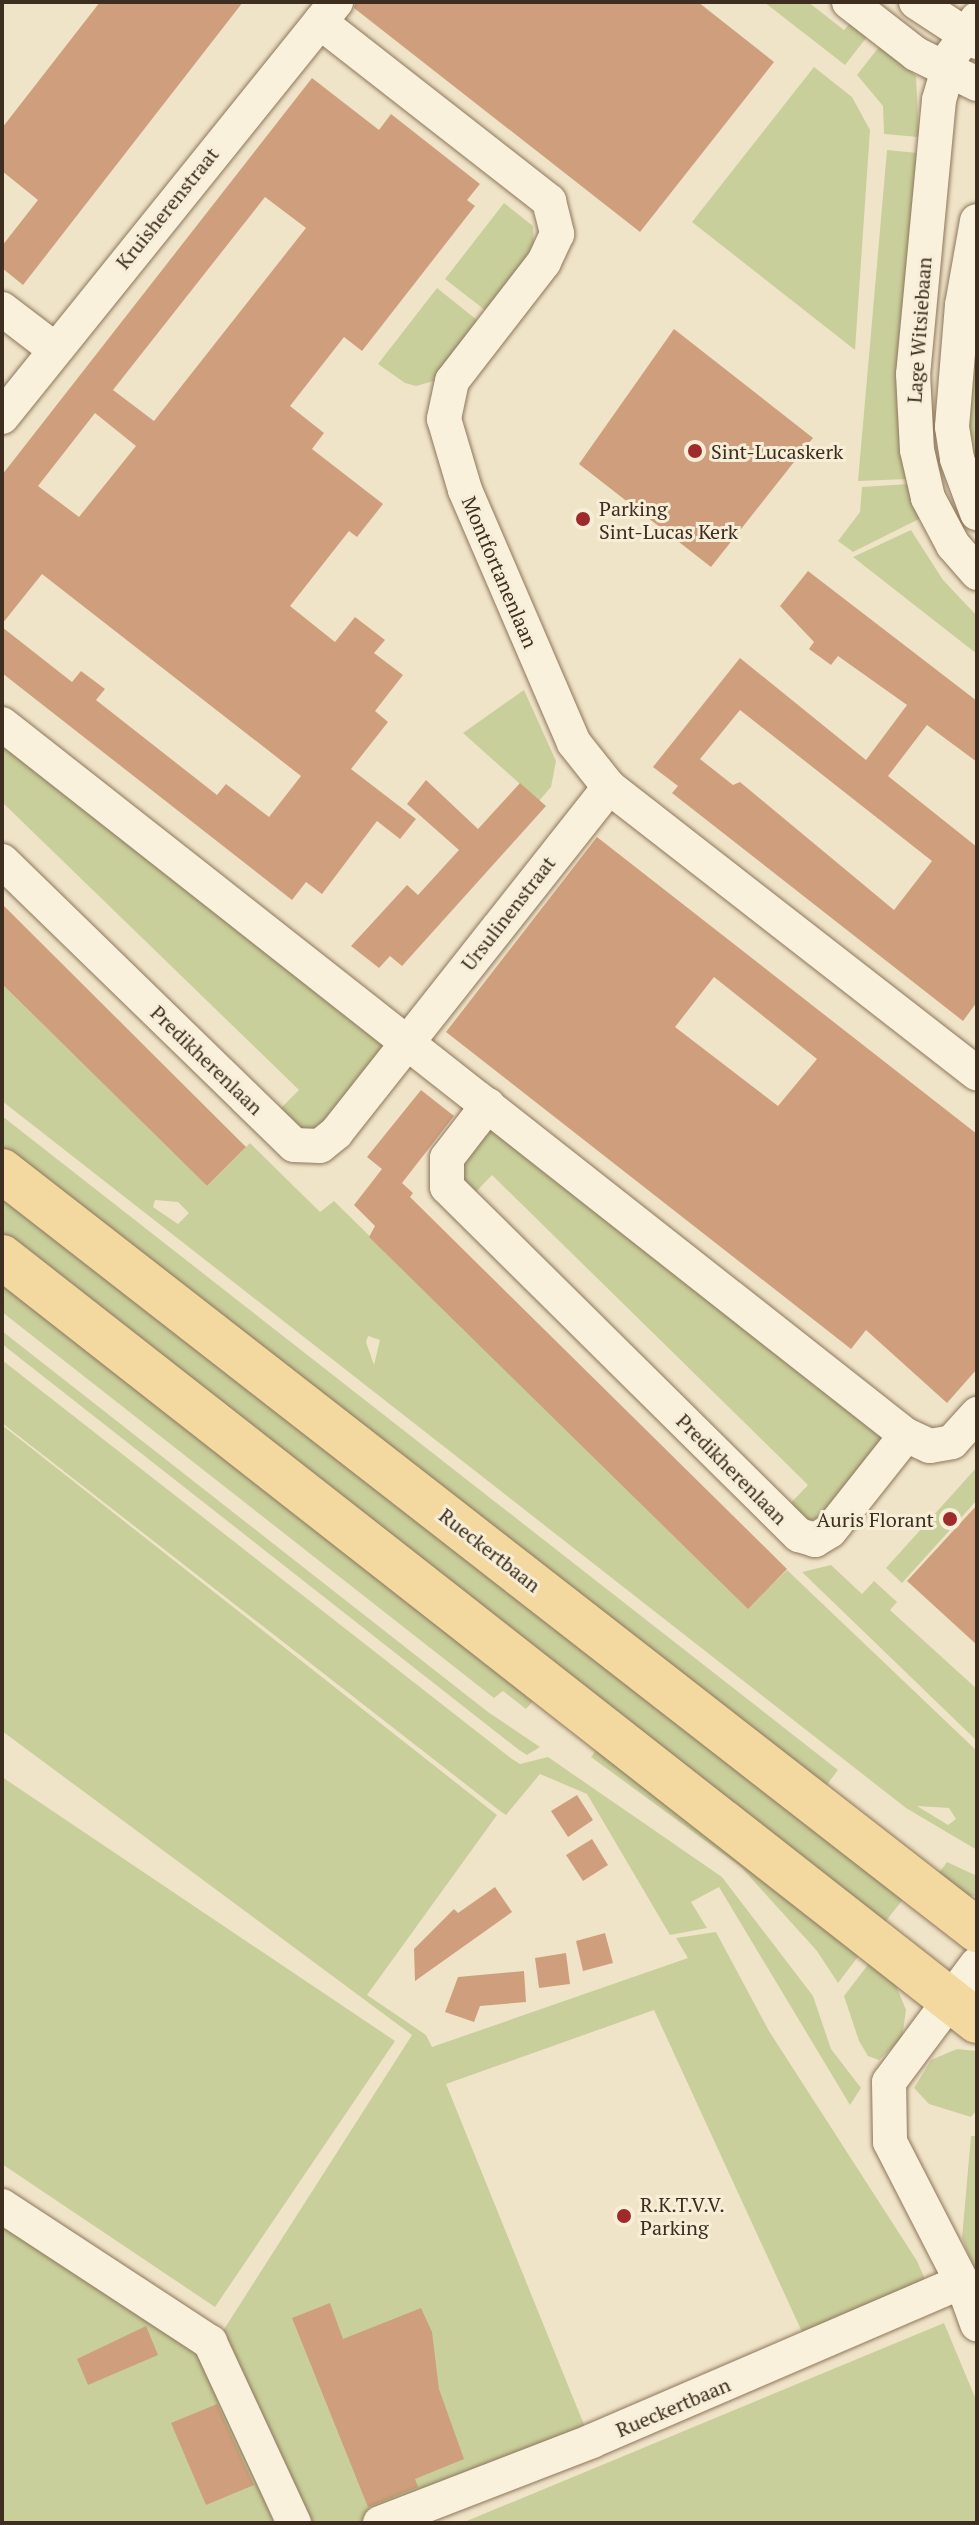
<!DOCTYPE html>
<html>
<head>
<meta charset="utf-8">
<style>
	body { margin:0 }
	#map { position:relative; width:979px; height:2525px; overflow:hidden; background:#f0e4c8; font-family:"PT Serif",serif }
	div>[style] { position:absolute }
	.green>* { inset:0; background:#c9cf9b }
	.building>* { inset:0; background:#cf9f7d }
	.roads { filter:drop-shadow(0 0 2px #8d765c) drop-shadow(0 0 2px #8d765c) }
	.minor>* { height:34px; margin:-17px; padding:0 17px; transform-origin:17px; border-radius:17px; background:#faf1dc }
	.major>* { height:44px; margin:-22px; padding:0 22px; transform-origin:22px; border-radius:22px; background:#f3d9a0 }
	.dots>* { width:22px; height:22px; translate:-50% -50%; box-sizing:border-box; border:4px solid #f7eed8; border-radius:50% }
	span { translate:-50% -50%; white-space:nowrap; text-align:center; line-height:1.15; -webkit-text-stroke:6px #f7eed8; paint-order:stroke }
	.street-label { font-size:20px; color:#3d2e20 }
	.poi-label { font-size:20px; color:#3d2e20 }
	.left { translate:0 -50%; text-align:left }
	.right { translate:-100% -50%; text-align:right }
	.frame { position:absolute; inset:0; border:4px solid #3d2e20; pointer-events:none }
</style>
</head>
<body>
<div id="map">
	<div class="green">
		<div style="clip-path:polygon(764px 2px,808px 2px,844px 30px,853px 20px,870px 33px,845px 65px)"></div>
		<div style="clip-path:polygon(882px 43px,916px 76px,919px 137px,884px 134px,883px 106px,857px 75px)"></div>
		<div style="clip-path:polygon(814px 67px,852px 97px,870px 130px,855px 350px,692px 222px)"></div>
		<div style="clip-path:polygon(887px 150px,918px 153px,897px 405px,907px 479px,858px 481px)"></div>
		<div style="clip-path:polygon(504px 203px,533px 226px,534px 245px,490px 314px,445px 279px)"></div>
		<div style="clip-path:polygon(437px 288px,482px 324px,437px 380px,416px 386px,405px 383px,378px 364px)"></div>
		<div style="clip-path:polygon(977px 308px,977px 475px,968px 432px)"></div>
		<div style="clip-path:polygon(909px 484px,921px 518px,853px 552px,838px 541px,860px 512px,862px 487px)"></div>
		<div style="clip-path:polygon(911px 530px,943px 580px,977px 616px,977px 654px,853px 557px)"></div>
		<div style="clip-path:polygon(524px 690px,556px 761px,551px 787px,539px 801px,463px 733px)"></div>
		<div style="clip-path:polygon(2px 740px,383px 1039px,384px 1048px,324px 1126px,312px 1134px,274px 1115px,299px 1090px,2px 802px)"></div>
		<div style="clip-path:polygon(evenodd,2px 984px,207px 1186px,250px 1143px,320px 1212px,334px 1201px,748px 1608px,787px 1570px,977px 1751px,977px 1850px,906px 1808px,2px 1101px,2px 984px,155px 1200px,178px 1202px,189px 1213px,178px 1224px,153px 1207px,155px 1200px,2px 984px,368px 1336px,380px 1340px,374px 1365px,366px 1342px,368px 1336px,2px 984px,917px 1806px,949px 1808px,956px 1819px,948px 1825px,917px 1806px)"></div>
		<div style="clip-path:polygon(2px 1116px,838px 1770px,823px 1790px,2px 1147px)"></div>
		<div style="clip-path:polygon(492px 1127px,884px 1438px,822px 1516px,809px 1521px,785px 1509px,808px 1485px,492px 1175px,469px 1199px,457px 1172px)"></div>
		<div style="clip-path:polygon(2px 1191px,904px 1898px,882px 1926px,2px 1237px)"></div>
		<div style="clip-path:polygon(2px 1283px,534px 1700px,526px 1709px,503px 1691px,494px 1698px,2px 1312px)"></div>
		<div style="clip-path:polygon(2px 1331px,488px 1712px,540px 1747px,527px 1755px,519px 1750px,2px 1344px)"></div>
		<div style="clip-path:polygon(2px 1360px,512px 1759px,520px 1764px,548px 1757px,722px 1877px,813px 1996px,831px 2049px,861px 2088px,850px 2105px,719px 1887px,691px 1902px,707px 1928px,670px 1935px,587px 1794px,540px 1774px,506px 1815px,500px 1811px,2px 1423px)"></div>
		<div style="clip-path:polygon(2px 1425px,497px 1815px,367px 1995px,426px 2035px,432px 2047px,688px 1958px,676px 1938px,716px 1932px,769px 2031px,917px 2261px,931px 2293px,809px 2347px,654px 2010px,446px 2084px,591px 2442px,383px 2523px,298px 2523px,221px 2334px,412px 2035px,2px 1731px)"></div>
		<div style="clip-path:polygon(977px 1467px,977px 1500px,902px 1583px,886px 1568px)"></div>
		<div style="clip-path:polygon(831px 1565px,862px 1594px,874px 1581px,897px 1602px,890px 1610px,977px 1689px,977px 1741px,802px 1572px)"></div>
		<div style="clip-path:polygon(597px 1749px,860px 1954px,838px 1983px,817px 1951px,741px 1867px,591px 1757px)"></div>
		<div style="clip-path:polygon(2px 1777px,395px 2041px,215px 2307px,2px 2164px)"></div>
		<div style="clip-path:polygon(947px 1862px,977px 1876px,977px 1896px,962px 1895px,935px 1878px)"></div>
		<div style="clip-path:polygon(870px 1962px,895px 1983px,906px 2010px,902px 2038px,879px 2060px,868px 2056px,859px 2041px,844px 1996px)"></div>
		<div style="clip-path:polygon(957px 2049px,977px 2051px,977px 2110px,971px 2117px,929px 2104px,914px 2088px,931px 2060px)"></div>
		<div style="clip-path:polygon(971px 2136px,977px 2136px,977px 2276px,962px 2238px)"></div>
		<div style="clip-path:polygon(2px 2220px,203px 2349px,274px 2523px,2px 2523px)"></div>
		<div style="clip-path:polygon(944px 2323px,977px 2402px,977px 2523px,462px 2523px)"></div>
	</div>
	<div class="building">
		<div style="clip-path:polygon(100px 2px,243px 2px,23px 285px,2px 268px,2px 246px,38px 200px,2px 171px,2px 128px)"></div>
		<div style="clip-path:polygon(356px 2px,698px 2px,774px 62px,640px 232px,354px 8px)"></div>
		<div style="clip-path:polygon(evenodd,312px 78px,379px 130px,391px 114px,480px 184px,467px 200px,475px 206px,362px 351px,344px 337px,290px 406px,324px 433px,312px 449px,383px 504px,357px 537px,349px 531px,290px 606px,335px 642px,355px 617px,385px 640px,374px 653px,403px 675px,375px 711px,388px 722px,351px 769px,416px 819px,400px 839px,377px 821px,322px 894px,306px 882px,292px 900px,2px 673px,2px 627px,72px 682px,81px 671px,105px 689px,96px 700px,217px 795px,226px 784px,269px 817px,301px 776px,42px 574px,2px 624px,2px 475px,312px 78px,265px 197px,306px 228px,154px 421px,113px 390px,265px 197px,312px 78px,95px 413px,136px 446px,79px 517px,38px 486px,95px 413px)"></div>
		<div style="clip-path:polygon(674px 329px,813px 438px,711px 567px,579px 464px)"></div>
		<div style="clip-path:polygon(evenodd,808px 571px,977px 701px,977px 762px,927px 725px,888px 776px,977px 847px,977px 1002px,963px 1021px,672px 793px,678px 786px,653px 767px,740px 658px,866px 760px,907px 705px,838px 656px,831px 665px,809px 649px,814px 642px,780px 606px,808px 571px,740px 710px,932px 861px,894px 910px,740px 782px,733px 785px,700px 759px,740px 710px)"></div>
		<div style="clip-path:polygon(426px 780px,478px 829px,520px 783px,546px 806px,402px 966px,390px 956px,379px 968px,351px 946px,407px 885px,418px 895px,459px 850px,407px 804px)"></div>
		<div style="clip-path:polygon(evenodd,597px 837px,977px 1134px,977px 1369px,947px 1403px,866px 1330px,851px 1349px,446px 1032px,597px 837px,714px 977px,817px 1059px,778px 1106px,675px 1027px,714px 977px)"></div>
		<div style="clip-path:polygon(2px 904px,246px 1147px,207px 1186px,2px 984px)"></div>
		<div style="clip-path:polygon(421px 1090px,454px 1116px,402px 1183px,413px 1193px,410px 1197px,787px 1569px,748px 1609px,369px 1237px,375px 1226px,354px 1205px,382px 1169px,367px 1157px)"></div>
		<div style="clip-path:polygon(977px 1505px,977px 1645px,907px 1581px)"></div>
		<div style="clip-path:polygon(577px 1795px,593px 1820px,568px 1837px,551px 1811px)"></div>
		<div style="clip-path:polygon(592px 1839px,608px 1865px,583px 1881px,566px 1855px)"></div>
		<div style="clip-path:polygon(495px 1887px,512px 1912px,415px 1981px,414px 1949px,454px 1909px,458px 1913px)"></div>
		<div style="clip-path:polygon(605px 1933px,613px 1963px,583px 1971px,576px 1941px)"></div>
		<div style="clip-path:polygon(566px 1953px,570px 1984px,539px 1988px,535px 1958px)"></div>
		<div style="clip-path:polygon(524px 1971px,526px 2002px,480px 2006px,474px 2022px,445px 2012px,458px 1977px)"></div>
		<div style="clip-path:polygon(330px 2303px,343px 2339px,421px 2308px,432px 2332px,439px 2389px,464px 2459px,415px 2479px,418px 2487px,368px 2507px,292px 2318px)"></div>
		<div style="clip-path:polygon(146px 2326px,158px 2355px,88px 2385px,77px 2359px)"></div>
		<div style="clip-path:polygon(217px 2404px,254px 2485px,206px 2505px,171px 2423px)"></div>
	</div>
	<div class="roads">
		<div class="minor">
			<div style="left:849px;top:2px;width:85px;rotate:37.8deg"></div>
			<div style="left:916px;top:54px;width:68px;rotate:26.2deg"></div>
			<div style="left:916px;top:2px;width:73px;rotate:33.3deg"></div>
			<div style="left:977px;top:19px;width:44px;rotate:124.8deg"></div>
			<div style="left:952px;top:55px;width:47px;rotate:106.1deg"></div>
			<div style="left:939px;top:100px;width:275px;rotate:95.4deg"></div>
			<div style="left:913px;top:374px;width:76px;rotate:87deg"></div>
			<div style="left:917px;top:450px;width:49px;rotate:77.1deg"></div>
			<div style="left:928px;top:498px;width:53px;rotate:62deg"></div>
			<div style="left:953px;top:545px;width:37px;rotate:49deg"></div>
			<div style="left:320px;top:22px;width:291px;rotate:38deg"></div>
			<div style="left:549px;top:201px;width:34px;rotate:76deg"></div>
			<div style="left:557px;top:234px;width:31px;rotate:115deg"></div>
			<div style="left:544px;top:262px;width:150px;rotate:127.7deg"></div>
			<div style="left:452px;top:381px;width:39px;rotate:102deg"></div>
			<div style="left:444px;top:419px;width:74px;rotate:73.5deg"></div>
			<div style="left:465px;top:490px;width:275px;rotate:66.7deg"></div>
			<div style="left:574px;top:743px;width:56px;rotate:51.5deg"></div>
			<div style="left:609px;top:787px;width:466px;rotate:37.9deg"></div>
			<div style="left:977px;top:221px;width:85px;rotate:100.1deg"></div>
			<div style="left:962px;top:305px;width:122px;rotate:94.7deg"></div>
			<div style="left:952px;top:427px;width:32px;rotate:81deg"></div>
			<div style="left:957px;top:459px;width:58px;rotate:69.7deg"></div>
			<div style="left:2px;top:309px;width:64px;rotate:37.4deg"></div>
			<div style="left:2px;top:417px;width:533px;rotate:-51.17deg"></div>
			<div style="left:2px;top:724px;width:1150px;rotate:38.19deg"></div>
			<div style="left:906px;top:1435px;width:26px;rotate:25deg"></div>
			<div style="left:930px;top:1446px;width:22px;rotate:-10deg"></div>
			<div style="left:952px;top:1442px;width:38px;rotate:-48deg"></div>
			<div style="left:2px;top:861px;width:407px;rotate:44.2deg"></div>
			<div style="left:294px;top:1145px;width:26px;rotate:2deg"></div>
			<div style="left:320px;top:1146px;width:21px;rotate:-39deg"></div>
			<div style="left:336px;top:1133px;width:441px;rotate:-51.7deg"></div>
			<div style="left:488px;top:1105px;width:67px;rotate:127.7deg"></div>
			<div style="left:447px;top:1158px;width:29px;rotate:90deg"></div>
			<div style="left:447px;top:1187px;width:495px;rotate:44.7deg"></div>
			<div style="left:799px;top:1535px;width:17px;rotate:17deg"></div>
			<div style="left:815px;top:1540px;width:17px;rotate:-31deg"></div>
			<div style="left:830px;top:1531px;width:122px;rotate:-51.6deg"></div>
			<div style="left:977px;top:1964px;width:147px;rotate:126.7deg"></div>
			<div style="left:889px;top:2082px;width:60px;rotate:89deg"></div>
			<div style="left:890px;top:2142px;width:157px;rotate:62.8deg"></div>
			<div style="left:962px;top:2282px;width:45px;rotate:70.3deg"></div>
			<div style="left:2px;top:2206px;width:249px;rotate:33.2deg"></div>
			<div style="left:210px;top:2342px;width:200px;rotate:65.1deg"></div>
			<div style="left:380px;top:2523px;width:227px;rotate:-21.1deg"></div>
			<div style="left:592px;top:2441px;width:403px;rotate:-23.3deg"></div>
		</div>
		<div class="major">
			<div style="left:2px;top:1171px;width:1236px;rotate:37.9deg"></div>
			<div style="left:2px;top:1257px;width:1239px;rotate:38.08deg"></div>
		</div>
	</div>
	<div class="dots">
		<div style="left:695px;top:451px;background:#9e2a2b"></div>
		<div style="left:583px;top:519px;background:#9e2a2b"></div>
		<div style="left:950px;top:1519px;background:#9e2a2b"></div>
		<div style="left:624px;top:2216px;background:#9e2a2b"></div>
	</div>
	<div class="street-label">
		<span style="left:167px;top:208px;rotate:-51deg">Kruisherenstraat</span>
		<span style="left:919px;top:330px;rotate:-86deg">Lage Witsiebaan</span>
		<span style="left:500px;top:572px;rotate:67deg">Montfortanenlaan</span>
		<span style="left:508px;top:913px;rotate:-52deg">Ursulinenstraat</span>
		<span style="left:207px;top:1060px;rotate:44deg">Predikherenlaan</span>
		<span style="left:732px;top:1469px;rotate:45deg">Predikherenlaan</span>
		<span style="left:490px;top:1550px;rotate:38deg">Rueckertbaan</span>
		<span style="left:673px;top:2407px;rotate:-23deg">Rueckertbaan</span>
	</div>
	<div class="poi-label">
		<span class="left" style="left:711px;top:451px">Sint-Lucaskerk</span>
		<span class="left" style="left:599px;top:520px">Parking<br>Sint-Lucas Kerk</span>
		<span class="right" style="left:934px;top:1519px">Auris Florant</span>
		<span class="left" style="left:640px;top:2216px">R.K.T.V.V.<br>Parking</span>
	</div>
	<div class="frame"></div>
</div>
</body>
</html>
